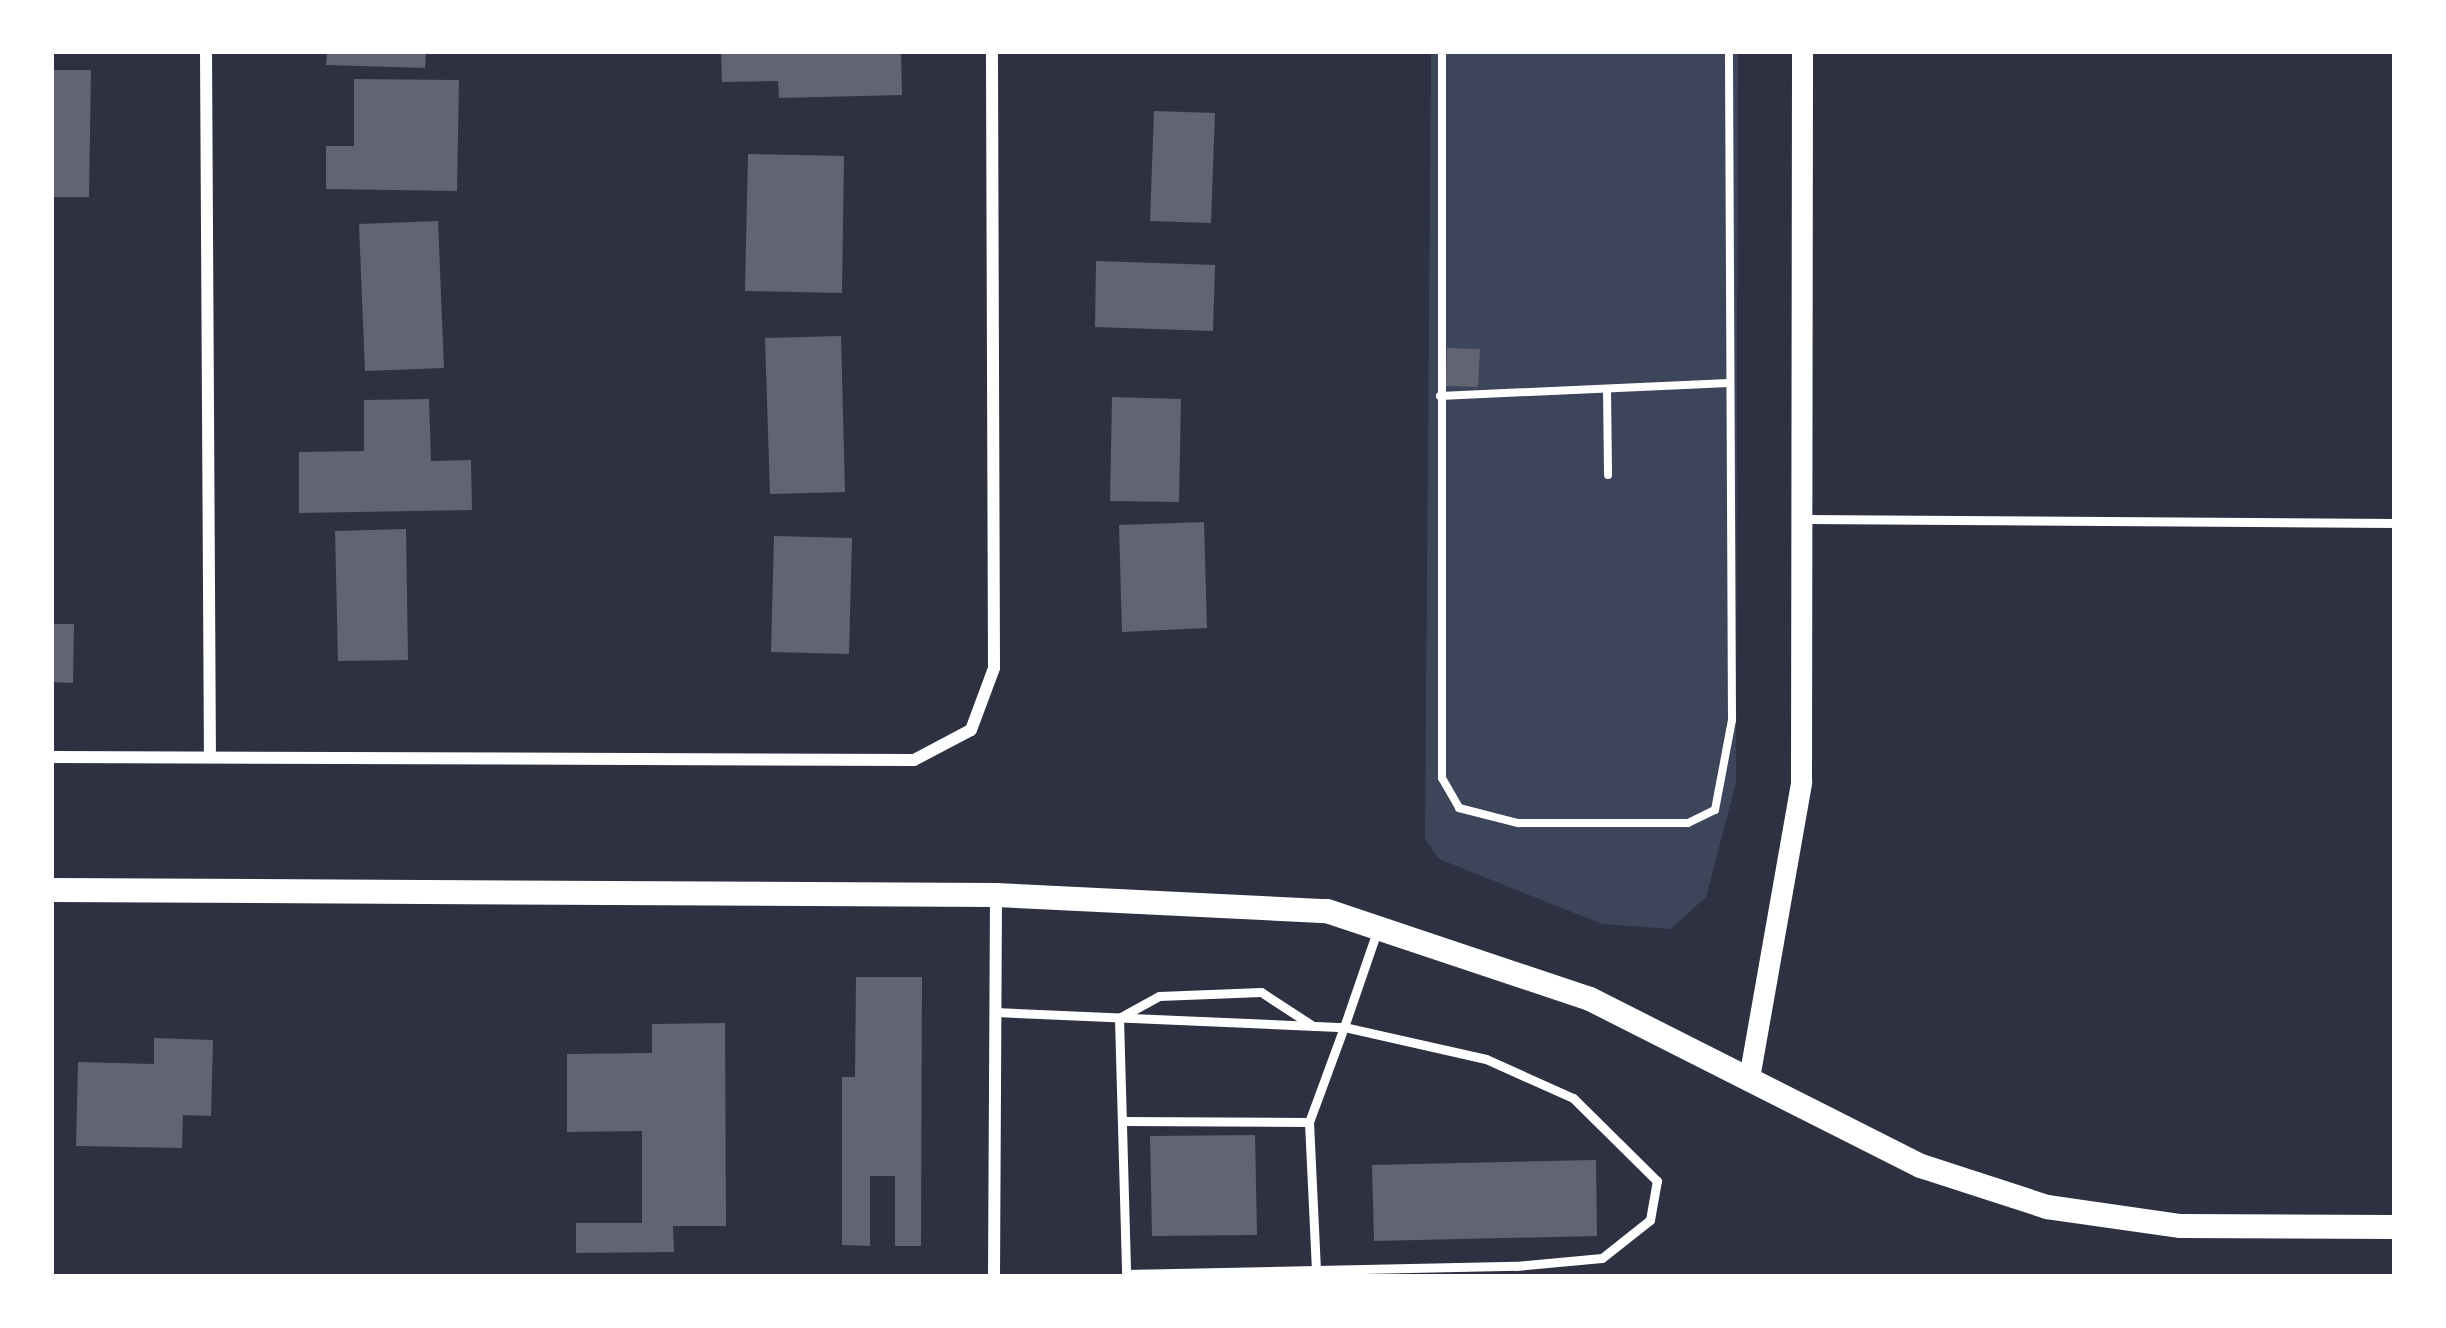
<!DOCTYPE html>
<html>
<head>
<meta charset="utf-8">
<style>
	body { margin:0 }
	#map { position:relative; width:2446px; height:1328px; overflow:hidden; background:#2d3142; font-family:"Public Sans",sans-serif }
	div>[style] { position:absolute }
	.green>* { inset:0; background:#3c4559 }
	.building>* { inset:0; background:#626471 }
	.path>* { height:8px; margin:-4px; padding:0 4px; transform-origin:4px; border-radius:4px; background:#fff }
	.service>* { height:9px; margin:-4.5px; padding:0 4.5px; transform-origin:4.5px; border-radius:4.5px; background:#fff }
	.minor>* { height:12px; margin:-6px; padding:0 6px; transform-origin:6px; border-radius:6px; background:#fff }
	.tertiary>* { height:21px; margin:-10.5px; padding:0 10.5px; transform-origin:10.5px; border-radius:10.5px; background:#fff }
	.secondary>* { height:24px; margin:-12px; padding:0 12px; transform-origin:12px; border-radius:12px; background:#fff }
	span { translate:-50% -50%; white-space:nowrap; text-align:center; line-height:1.15; -webkit-text-stroke:10px #fff; paint-order:stroke }
	.frame { position:absolute; inset:0; border:54px solid #fff; pointer-events:none }
</style>
</head>
<body>
<div id="map">
	<div class="green">
		<div style="clip-path:polygon(1431px 51px,1738px 51px,1736px 783px,1706px 897px,1671px 929px,1602px 924px,1439px 859px,1425px 839px)"></div>
	</div>
	<div class="building">
		<div style="clip-path:polygon(327px 51px,426px 51px,425px 68px,326px 65px)"></div>
		<div style="clip-path:polygon(721px 51px,901px 51px,902px 95px,779px 98px,778px 81px,722px 82px)"></div>
		<div style="clip-path:polygon(51px 70px,91px 70px,89px 197px,51px 197px)"></div>
		<div style="clip-path:polygon(354px 79px,459px 80px,457px 191px,326px 189px,326px 146px,354px 146px)"></div>
		<div style="clip-path:polygon(1154px 111px,1215px 113px,1211px 223px,1150px 221px)"></div>
		<div style="clip-path:polygon(748px 154px,844px 156px,842px 293px,745px 291px)"></div>
		<div style="clip-path:polygon(438px 221px,444px 368px,365px 371px,359px 224px)"></div>
		<div style="clip-path:polygon(1096px 261px,1215px 265px,1213px 331px,1095px 327px)"></div>
		<div style="clip-path:polygon(841px 336px,845px 492px,770px 494px,765px 338px)"></div>
		<div style="clip-path:polygon(1447px 348px,1480px 349px,1478px 387px,1446px 386px)"></div>
		<div style="clip-path:polygon(1112px 397px,1181px 399px,1179px 502px,1110px 501px)"></div>
		<div style="clip-path:polygon(429px 399px,431px 461px,471px 460px,472px 510px,299px 513px,299px 452px,364px 451px,364px 400px)"></div>
		<div style="clip-path:polygon(1204px 522px,1207px 628px,1122px 632px,1119px 525px)"></div>
		<div style="clip-path:polygon(406px 529px,408px 660px,338px 661px,335px 531px)"></div>
		<div style="clip-path:polygon(774px 536px,852px 538px,849px 654px,771px 652px)"></div>
		<div style="clip-path:polygon(51px 624px,74px 624px,73px 683px,51px 682px)"></div>
		<div style="clip-path:polygon(856px 977px,922px 977px,921px 1246px,895px 1246px,895px 1176px,870px 1176px,870px 1246px,842px 1245px,842px 1077px,855px 1077px)"></div>
		<div style="clip-path:polygon(725px 1023px,726px 1226px,673px 1226px,674px 1252px,576px 1253px,576px 1223px,642px 1223px,642px 1131px,567px 1132px,567px 1054px,652px 1053px,652px 1024px)"></div>
		<div style="clip-path:polygon(154px 1038px,213px 1040px,211px 1116px,183px 1115px,182px 1148px,76px 1146px,78px 1062px,154px 1064px)"></div>
		<div style="clip-path:polygon(1255px 1135px,1257px 1235px,1152px 1236px,1150px 1136px)"></div>
		<div style="clip-path:polygon(1596px 1160px,1597px 1236px,1374px 1241px,1372px 1165px)"></div>
	</div>
	<div class="path">
		<div style="left:1442px;top:51px;width:727px;rotate:90deg"></div>
		<div style="left:1442px;top:778px;width:34px;rotate:60deg"></div>
		<div style="left:1459px;top:808px;width:61px;rotate:14.3deg"></div>
		<div style="left:1518px;top:823px;width:170px"></div>
		<div style="left:1688px;top:823px;width:30px;rotate:-26deg"></div>
		<div style="left:1715px;top:810px;width:92px;rotate:-79.3deg"></div>
		<div style="left:1732px;top:720px;width:669px;rotate:-90.26deg"></div>
		<div style="left:1607px;top:389px;width:86px;rotate:89.3deg"></div>
		<div style="left:1440px;top:396px;width:289px;rotate:-2.6deg"></div>
	</div>
	<div class="service">
		<div style="left:1805px;top:519px;width:590px;rotate:0.39deg"></div>
		<div style="left:995px;top:1012px;width:349px;rotate:2.5deg"></div>
		<div style="left:1344px;top:1027px;width:102px;rotate:-71deg"></div>
		<div style="left:1313px;top:1026px;width:62px;rotate:-146.8deg"></div>
		<div style="left:1261px;top:992px;width:102px;rotate:177.8deg"></div>
		<div style="left:1159px;top:996px;width:46px;rotate:151.2deg"></div>
		<div style="left:1119px;top:1018px;width:256px;rotate:88.4deg"></div>
		<div style="left:1126px;top:1274px;width:390px;rotate:-1.2deg"></div>
		<div style="left:1516px;top:1266px;width:86px;rotate:-5.3deg"></div>
		<div style="left:1602px;top:1258px;width:61px;rotate:-38.4deg"></div>
		<div style="left:1650px;top:1220px;width:40px;rotate:-80deg"></div>
		<div style="left:1657px;top:1181px;width:118px;rotate:-135.3deg"></div>
		<div style="left:1573px;top:1098px;width:95px;rotate:-155.9deg"></div>
		<div style="left:1486px;top:1059px;width:146px;rotate:-167.3deg"></div>
		<div style="left:1344px;top:1027px;width:101px;rotate:110.2deg"></div>
		<div style="left:1309px;top:1122px;width:148px;rotate:87.3deg"></div>
		<div style="left:1122px;top:1121px;width:187px;rotate:0.3deg"></div>
	</div>
	<div class="minor">
		<div style="left:206px;top:51px;width:706px;rotate:89.68deg"></div>
		<div style="left:51px;top:757px;width:863px;rotate:0.2deg"></div>
		<div style="left:914px;top:760px;width:64px;rotate:-27.8deg"></div>
		<div style="left:971px;top:730px;width:66px;rotate:-69.6deg"></div>
		<div style="left:994px;top:668px;width:617px;rotate:-90.19deg"></div>
		<div style="left:994px;top:1277px;width:381px;rotate:-89.7deg"></div>
	</div>
	<div class="tertiary">
		<div style="left:1749px;top:1078px;width:301px;rotate:-80deg"></div>
		<div style="left:1801px;top:782px;width:731px;rotate:-89.92deg"></div>
	</div>
	<div class="secondary">
		<div style="left:51px;top:890px;width:945px;rotate:0.3deg"></div>
		<div style="left:996px;top:895px;width:331px;rotate:2.8deg"></div>
		<div style="left:1327px;top:911px;width:277px;rotate:18.5deg"></div>
		<div style="left:1590px;top:999px;width:371px;rotate:26.8deg"></div>
		<div style="left:1921px;top:1166px;width:133px;rotate:18deg"></div>
		<div style="left:2047px;top:1207px;width:135px;rotate:8.1deg"></div>
		<div style="left:2181px;top:1226px;width:214px;rotate:0.3deg"></div>
	</div>
	<div class="frame"></div>
</div>
</body>
</html>
